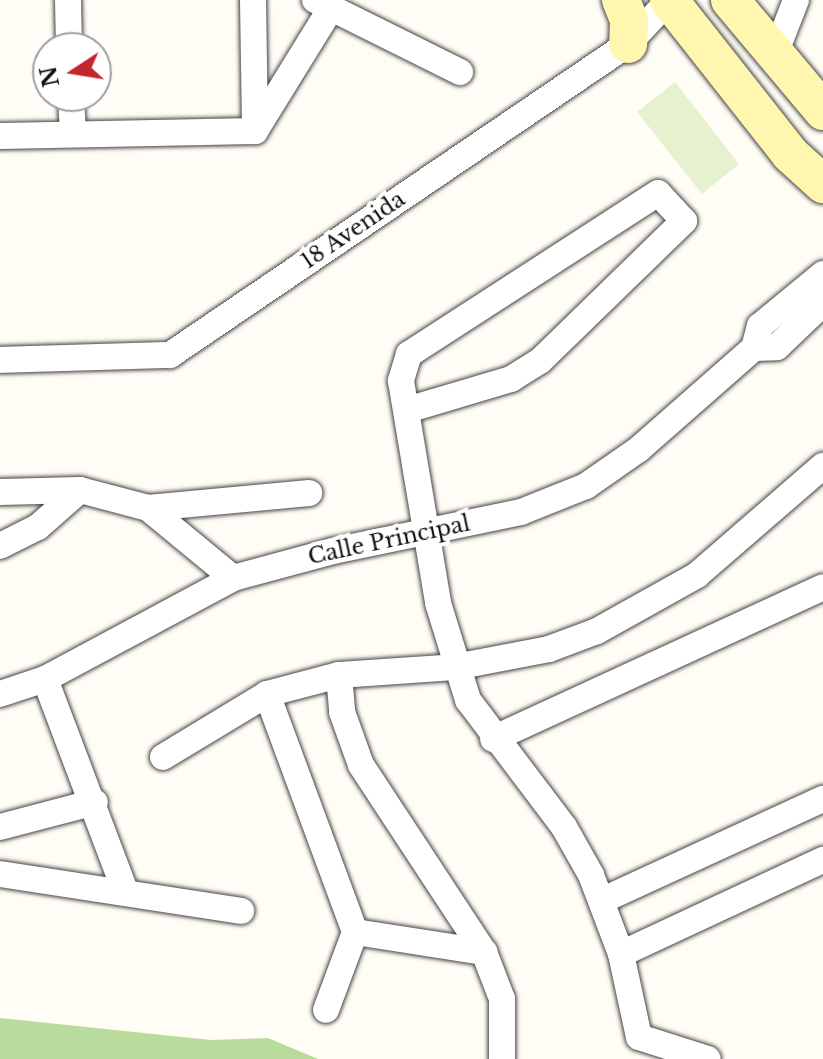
<!DOCTYPE html>
<html>
<head>
<meta charset="utf-8">
<style>
	body { margin:0 }
	#map { position:relative; width:823px; height:1059px; overflow:hidden; background:#fffdf5; font-family:"Libre Baskerville",serif }
	div>[style] { position:absolute }
	.forest>* { inset:0; background:#b9dc9c }
	.pitch>* { inset:0; background:#e6f2cf }
	.roads { filter:drop-shadow(0 0 2px #444) drop-shadow(0 0 2px #444) }
	.minor>* { height:26px; margin:-13px; padding:0 13px; transform-origin:13px; border-radius:13px; background:#fff }
	.secondary>* { height:38px; margin:-19px; padding:0 19px; transform-origin:19px; border-radius:19px; background:#fff6b0 }
	span { translate:-50% -50%; white-space:nowrap; text-align:center; line-height:1.15; -webkit-text-stroke:8px #fff; paint-order:stroke }
	.street-label { font-size:22px; color:#111 }
	.north { position:absolute; left:32px; top:32px; width:80px; height:80px; box-sizing:border-box; background:#fff; border:2px solid #a0a0a0; border-radius:50%; rotate:258deg; font-size:22px; font-weight:700; line-height:32px; text-align:center; color:#111 }
	.north::after { content:''; display:block; margin:auto; width:28px; height:36px; background:#c4262e; clip-path:polygon(50% 0,100% 100%,50% 72%,0 100%) }
</style>
</head>
<body>
<div id="map">
	<div class="forest">
		<div style="clip-path:polygon(0 1018px,211px 1040px,268px 1038px,318px 1059px,0 1059px)"></div>
	</div>
	<div class="pitch">
		<div style="clip-path:polygon(675px 82px,739px 164px,702px 194px,637px 112px)"></div>
	</div>
	<div class="roads">
		<div class="minor">
			<div style="left:68px;top:0;width:48px;rotate:88.8deg"></div>
			<div style="left:253px;top:0;width:131px;rotate:89.1deg"></div>
			<div style="left:315px;top:0;width:162px;rotate:26.4deg"></div>
			<div style="left:775px;top:54px;width:58px;rotate:-68.7deg"></div>
			<div style="left:71px;top:96px;width:38px;rotate:87deg"></div>
			<div style="left:0;top:136px;width:255px;rotate:-1.1deg"></div>
			<div style="left:255px;top:131px;width:145px;rotate:-58.3deg"></div>
			<div style="left:754px;top:348px;width:23px;rotate:-2deg"></div>
			<div style="left:777px;top:347px;width:64px;rotate:-43.7deg"></div>
			<div style="left:0;top:360px;width:170px;rotate:-1.7deg"></div>
			<div style="left:170px;top:355px;width:554px;rotate:-34.18deg"></div>
			<div style="left:628px;top:44px;width:60px;rotate:-47deg"></div>
			<div style="left:407px;top:410px;width:109px;rotate:-16.6deg"></div>
			<div style="left:511px;top:379px;width:34px;rotate:-32deg"></div>
			<div style="left:540px;top:361px;width:201px;rotate:-44.2deg"></div>
			<div style="left:684px;top:221px;width:38px;rotate:-133deg"></div>
			<div style="left:658px;top:193px;width:297px;rotate:147.1deg"></div>
			<div style="left:409px;top:354px;width:28px;rotate:107deg"></div>
			<div style="left:401px;top:381px;width:225px;rotate:80.5deg"></div>
			<div style="left:438px;top:603px;width:102px;rotate:72.8deg"></div>
			<div style="left:468px;top:700px;width:159px;rotate:52.9deg"></div>
			<div style="left:564px;top:827px;width:55px;rotate:60.6deg"></div>
			<div style="left:591px;top:875px;width:85px;rotate:69.2deg"></div>
			<div style="left:621px;top:954px;width:85px;rotate:77.8deg"></div>
			<div style="left:639px;top:1037px;width:72px;rotate:17.7deg"></div>
			<div style="left:0;top:492px;width:80px;rotate:-1.4deg"></div>
			<div style="left:80px;top:490px;width:70px;rotate:14.8deg"></div>
			<div style="left:148px;top:508px;width:162px;rotate:-5.3deg"></div>
			<div style="left:148px;top:508px;width:110px;rotate:39.5deg"></div>
			<div style="left:0;top:546px;width:42px;rotate:-26.6deg"></div>
			<div style="left:38px;top:527px;width:56px;rotate:-41.4deg"></div>
			<div style="left:339px;top:675px;width:37px;rotate:85deg"></div>
			<div style="left:342px;top:712px;width:56px;rotate:70.3deg"></div>
			<div style="left:361px;top:765px;width:224px;rotate:56.7deg"></div>
			<div style="left:484px;top:952px;width:50px;rotate:69deg"></div>
			<div style="left:502px;top:999px;width:60px;rotate:90deg"></div>
			<div style="left:45px;top:679px;width:227px;rotate:69.3deg"></div>
			<div style="left:0;top:694px;width:47px;rotate:-18.4deg"></div>
			<div style="left:45px;top:679px;width:213px;rotate:-28.2deg"></div>
			<div style="left:233px;top:578px;width:104px;rotate:-15.1deg"></div>
			<div style="left:333px;top:551px;width:192px;rotate:-11.7deg"></div>
			<div style="left:521px;top:512px;width:70px;rotate:-21.8deg"></div>
			<div style="left:586px;top:486px;width:65px;rotate:-34.9deg"></div>
			<div style="left:639px;top:449px;width:153px;rotate:-41.3deg"></div>
			<div style="left:754px;top:348px;width:23px;rotate:-75deg"></div>
			<div style="left:760px;top:326px;width:82px;rotate:-39.5deg"></div>
			<div style="left:267px;top:694px;width:254px;rotate:69.7deg"></div>
			<div style="left:355px;top:932px;width:83px;rotate:110.4deg"></div>
			<div style="left:493px;top:739px;width:363px;rotate:-24.7deg"></div>
			<div style="left:163px;top:757px;width:122px;rotate:-31.2deg"></div>
			<div style="left:267px;top:694px;width:74px;rotate:-14.8deg"></div>
			<div style="left:339px;top:675px;width:116px;rotate:-3.9deg"></div>
			<div style="left:455px;top:667px;width:96px;rotate:-10.8deg"></div>
			<div style="left:549px;top:649px;width:51px;rotate:-20.6deg"></div>
			<div style="left:597px;top:631px;width:115px;rotate:-29.2deg"></div>
			<div style="left:697px;top:575px;width:167px;rotate:-40.9deg"></div>
			<div style="left:0;top:827px;width:98px;rotate:-14.7deg"></div>
			<div style="left:0;top:874px;width:244px;rotate:8.7deg"></div>
			<div style="left:603px;top:900px;width:242px;rotate:-24.7deg"></div>
			<div style="left:355px;top:932px;width:131px;rotate:8.8deg"></div>
			<div style="left:621px;top:954px;width:223px;rotate:-25deg"></div>
		</div>
		<div class="secondary">
			<div style="left:621px;top:0;width:22px;rotate:68deg"></div>
			<div style="left:629px;top:20px;width:24px;rotate:92deg"></div>
			<div style="left:669px;top:0;width:196px;rotate:51.8deg"></div>
			<div style="left:790px;top:154px;width:45px;rotate:42.3deg"></div>
			<div style="left:730px;top:0;width:145px;rotate:50deg"></div>
		</div>
	</div>
	<div class="street-label">
		<span style="left:353px;top:230px;rotate:-34deg">18 Avenida</span>
		<span style="left:389px;top:540px;rotate:-12deg">Calle Principal</span>
	</div>
	<div class="north">N</div>
</div>
</body>
</html>
